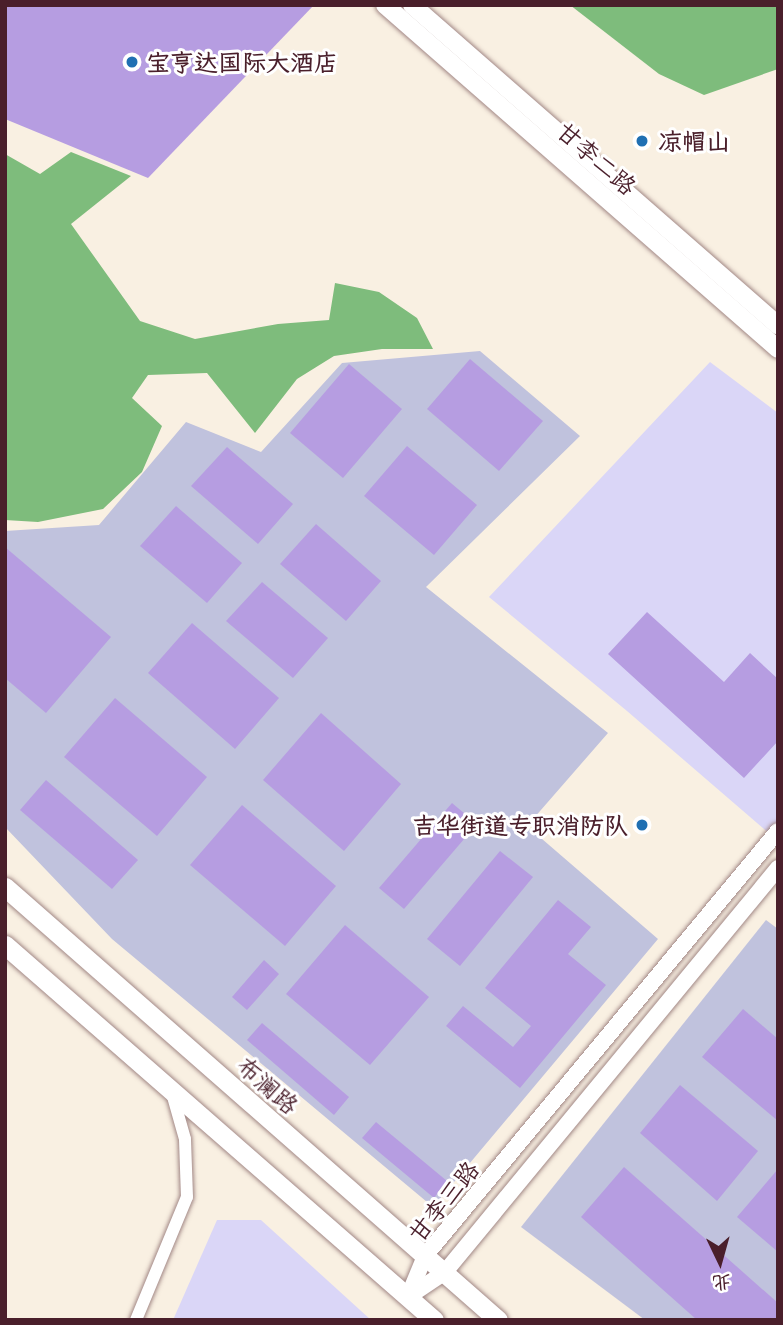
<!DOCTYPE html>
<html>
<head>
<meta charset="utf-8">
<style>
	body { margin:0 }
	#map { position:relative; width:783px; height:1325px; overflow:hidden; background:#f9f0e2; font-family:Mali,"LXGW WenKai TC",sans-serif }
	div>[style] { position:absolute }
	.built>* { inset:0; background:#dad6f7 }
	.industrial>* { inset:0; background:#c0c2dd }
	.forest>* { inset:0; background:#7ebc7c }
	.building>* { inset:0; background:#b69de1 }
	.roads { filter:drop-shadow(0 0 2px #a28886) drop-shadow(0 0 2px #a28886) }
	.minor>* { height:12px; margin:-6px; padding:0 6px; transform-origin:6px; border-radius:6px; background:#fff }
	.tertiary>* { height:16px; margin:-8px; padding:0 8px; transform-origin:8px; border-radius:8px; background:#fff }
	.secondary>* { height:18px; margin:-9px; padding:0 9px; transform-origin:9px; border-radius:9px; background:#fff }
	.primary>* { height:19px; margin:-9.5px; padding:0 9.5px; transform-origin:9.5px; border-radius:9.5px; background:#fff }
	.dots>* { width:19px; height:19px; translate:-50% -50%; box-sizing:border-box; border:4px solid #fff; border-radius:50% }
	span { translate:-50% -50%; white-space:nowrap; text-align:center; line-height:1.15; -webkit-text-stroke:6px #fff; paint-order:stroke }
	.poi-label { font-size:24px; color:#4a1f2b; font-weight:700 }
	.left { translate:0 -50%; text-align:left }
	.right { translate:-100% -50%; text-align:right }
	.street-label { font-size:24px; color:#4a1f2b }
	.frame { position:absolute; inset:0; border:7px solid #4a1f2b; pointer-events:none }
	.north { position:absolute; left:685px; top:1227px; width:70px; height:70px; -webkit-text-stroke:5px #fff; paint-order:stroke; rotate:175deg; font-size:19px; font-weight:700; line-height:28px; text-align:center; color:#4a1f2b }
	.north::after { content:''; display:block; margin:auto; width:24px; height:32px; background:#4a1f2b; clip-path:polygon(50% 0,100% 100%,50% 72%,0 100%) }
</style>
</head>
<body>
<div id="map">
	<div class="built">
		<div style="clip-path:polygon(710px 362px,778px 413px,778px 841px,627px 711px,489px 597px)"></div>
		<div style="clip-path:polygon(217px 1220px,261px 1220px,371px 1320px,173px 1320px)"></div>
	</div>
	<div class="industrial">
		<div style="clip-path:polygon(480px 351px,580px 436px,426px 587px,608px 733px,527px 826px,658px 939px,433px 1207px,112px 939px,5px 827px,5px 531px,99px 525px,186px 422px,261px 452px,342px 363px)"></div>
		<div style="clip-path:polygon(766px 920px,778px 929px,778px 1320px,645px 1320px,521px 1227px)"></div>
	</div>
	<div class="forest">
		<div style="clip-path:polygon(570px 5px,778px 5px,778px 69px,704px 95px,659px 74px)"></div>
		<div style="clip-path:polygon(71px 152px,131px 176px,71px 224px,140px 321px,195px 339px,278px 324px,329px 320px,335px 283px,379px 292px,417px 318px,433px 349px,382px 349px,334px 356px,297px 379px,255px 433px,207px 373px,148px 375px,132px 398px,162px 426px,142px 472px,103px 509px,38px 522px,5px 520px,5px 154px,40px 174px)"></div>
	</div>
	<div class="building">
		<div style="clip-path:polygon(5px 5px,314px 5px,148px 178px,5px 119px)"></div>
		<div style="clip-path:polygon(470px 359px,543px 421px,499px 471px,427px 409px)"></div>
		<div style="clip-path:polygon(349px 364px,402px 409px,343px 478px,290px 433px)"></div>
		<div style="clip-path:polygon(407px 446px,477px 505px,434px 555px,364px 496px)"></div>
		<div style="clip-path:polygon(227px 447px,293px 504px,258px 544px,191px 486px)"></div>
		<div style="clip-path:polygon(176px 506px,242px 563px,207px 603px,140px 546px)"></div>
		<div style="clip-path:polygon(316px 524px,381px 581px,346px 621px,280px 564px)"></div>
		<div style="clip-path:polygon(5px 547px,111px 637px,46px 713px,5px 678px)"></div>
		<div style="clip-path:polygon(262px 582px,328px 638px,293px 678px,226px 621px)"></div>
		<div style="clip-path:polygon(647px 612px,724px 682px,750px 653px,778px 679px,778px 741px,744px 778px,608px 654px)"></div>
		<div style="clip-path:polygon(192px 623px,279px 698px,235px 749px,148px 673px)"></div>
		<div style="clip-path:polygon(115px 698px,207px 777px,157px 836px,64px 757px)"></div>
		<div style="clip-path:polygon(321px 713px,401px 784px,344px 851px,263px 780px)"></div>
		<div style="clip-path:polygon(46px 780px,138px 860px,112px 889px,20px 810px)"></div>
		<div style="clip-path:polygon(452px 803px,477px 824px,404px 909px,379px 888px)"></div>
		<div style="clip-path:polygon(242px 805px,336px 886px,285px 946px,190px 865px)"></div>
		<div style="clip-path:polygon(500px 851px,533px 877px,460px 966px,427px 939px)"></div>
		<div style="clip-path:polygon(558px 900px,591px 927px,568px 954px,606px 985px,520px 1088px,446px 1026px,463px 1006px,513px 1047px,531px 1026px,485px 988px)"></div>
		<div style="clip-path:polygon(345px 925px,429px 997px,370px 1065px,286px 994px)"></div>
		<div style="clip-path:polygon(264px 960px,279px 974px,247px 1010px,232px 997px)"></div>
		<div style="clip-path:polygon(743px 1009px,778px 1039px,778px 1121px,702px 1057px)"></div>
		<div style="clip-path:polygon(262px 1023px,349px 1097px,334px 1115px,247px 1040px)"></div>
		<div style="clip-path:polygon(680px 1085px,758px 1151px,717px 1201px,640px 1133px)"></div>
		<div style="clip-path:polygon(376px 1122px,447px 1181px,434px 1198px,362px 1138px)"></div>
		<div style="clip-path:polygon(624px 1167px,778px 1303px,778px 1320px,697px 1320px,581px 1217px)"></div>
		<div style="clip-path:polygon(778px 1169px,778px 1252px,737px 1217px)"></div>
	</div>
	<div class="roads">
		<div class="minor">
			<div style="left:136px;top:1320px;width:133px;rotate:-67.5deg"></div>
			<div style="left:187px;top:1197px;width:58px;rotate:-92deg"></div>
			<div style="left:185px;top:1139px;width:48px;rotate:-105.8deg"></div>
		</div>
		<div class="tertiary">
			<div style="left:408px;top:1297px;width:44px;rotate:-67.5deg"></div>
			<div style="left:425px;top:1256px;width:552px;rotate:-50.29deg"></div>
			<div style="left:408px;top:1297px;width:45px;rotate:-34deg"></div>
			<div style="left:445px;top:1272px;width:524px;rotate:-50.5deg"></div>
		</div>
		<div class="secondary">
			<div style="left:385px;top:5px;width:522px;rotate:41.2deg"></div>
			<div style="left:412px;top:5px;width:486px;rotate:41.2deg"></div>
		</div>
		<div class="primary">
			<div style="left:5px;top:887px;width:656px;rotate:41.29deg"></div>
			<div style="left:5px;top:945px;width:570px;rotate:41.16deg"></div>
		</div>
	</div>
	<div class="dots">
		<div style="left:132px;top:62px;background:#1f6fb2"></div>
		<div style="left:642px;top:141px;background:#1f6fb2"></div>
		<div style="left:642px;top:825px;background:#1f6fb2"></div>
	</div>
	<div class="poi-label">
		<span class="left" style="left:146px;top:62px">宝亨达国际大酒店</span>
		<span class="left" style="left:658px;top:141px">凉帽山</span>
		<span class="right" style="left:628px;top:825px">吉华街道专职消防队</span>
	</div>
	<div class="street-label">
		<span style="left:597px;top:158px;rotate:41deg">甘李二路</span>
		<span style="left:268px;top:1085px;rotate:41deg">布澜路</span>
		<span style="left:443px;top:1201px;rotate:-51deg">甘李三路</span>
	</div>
	<div class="frame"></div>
	<div class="north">北</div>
</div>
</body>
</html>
